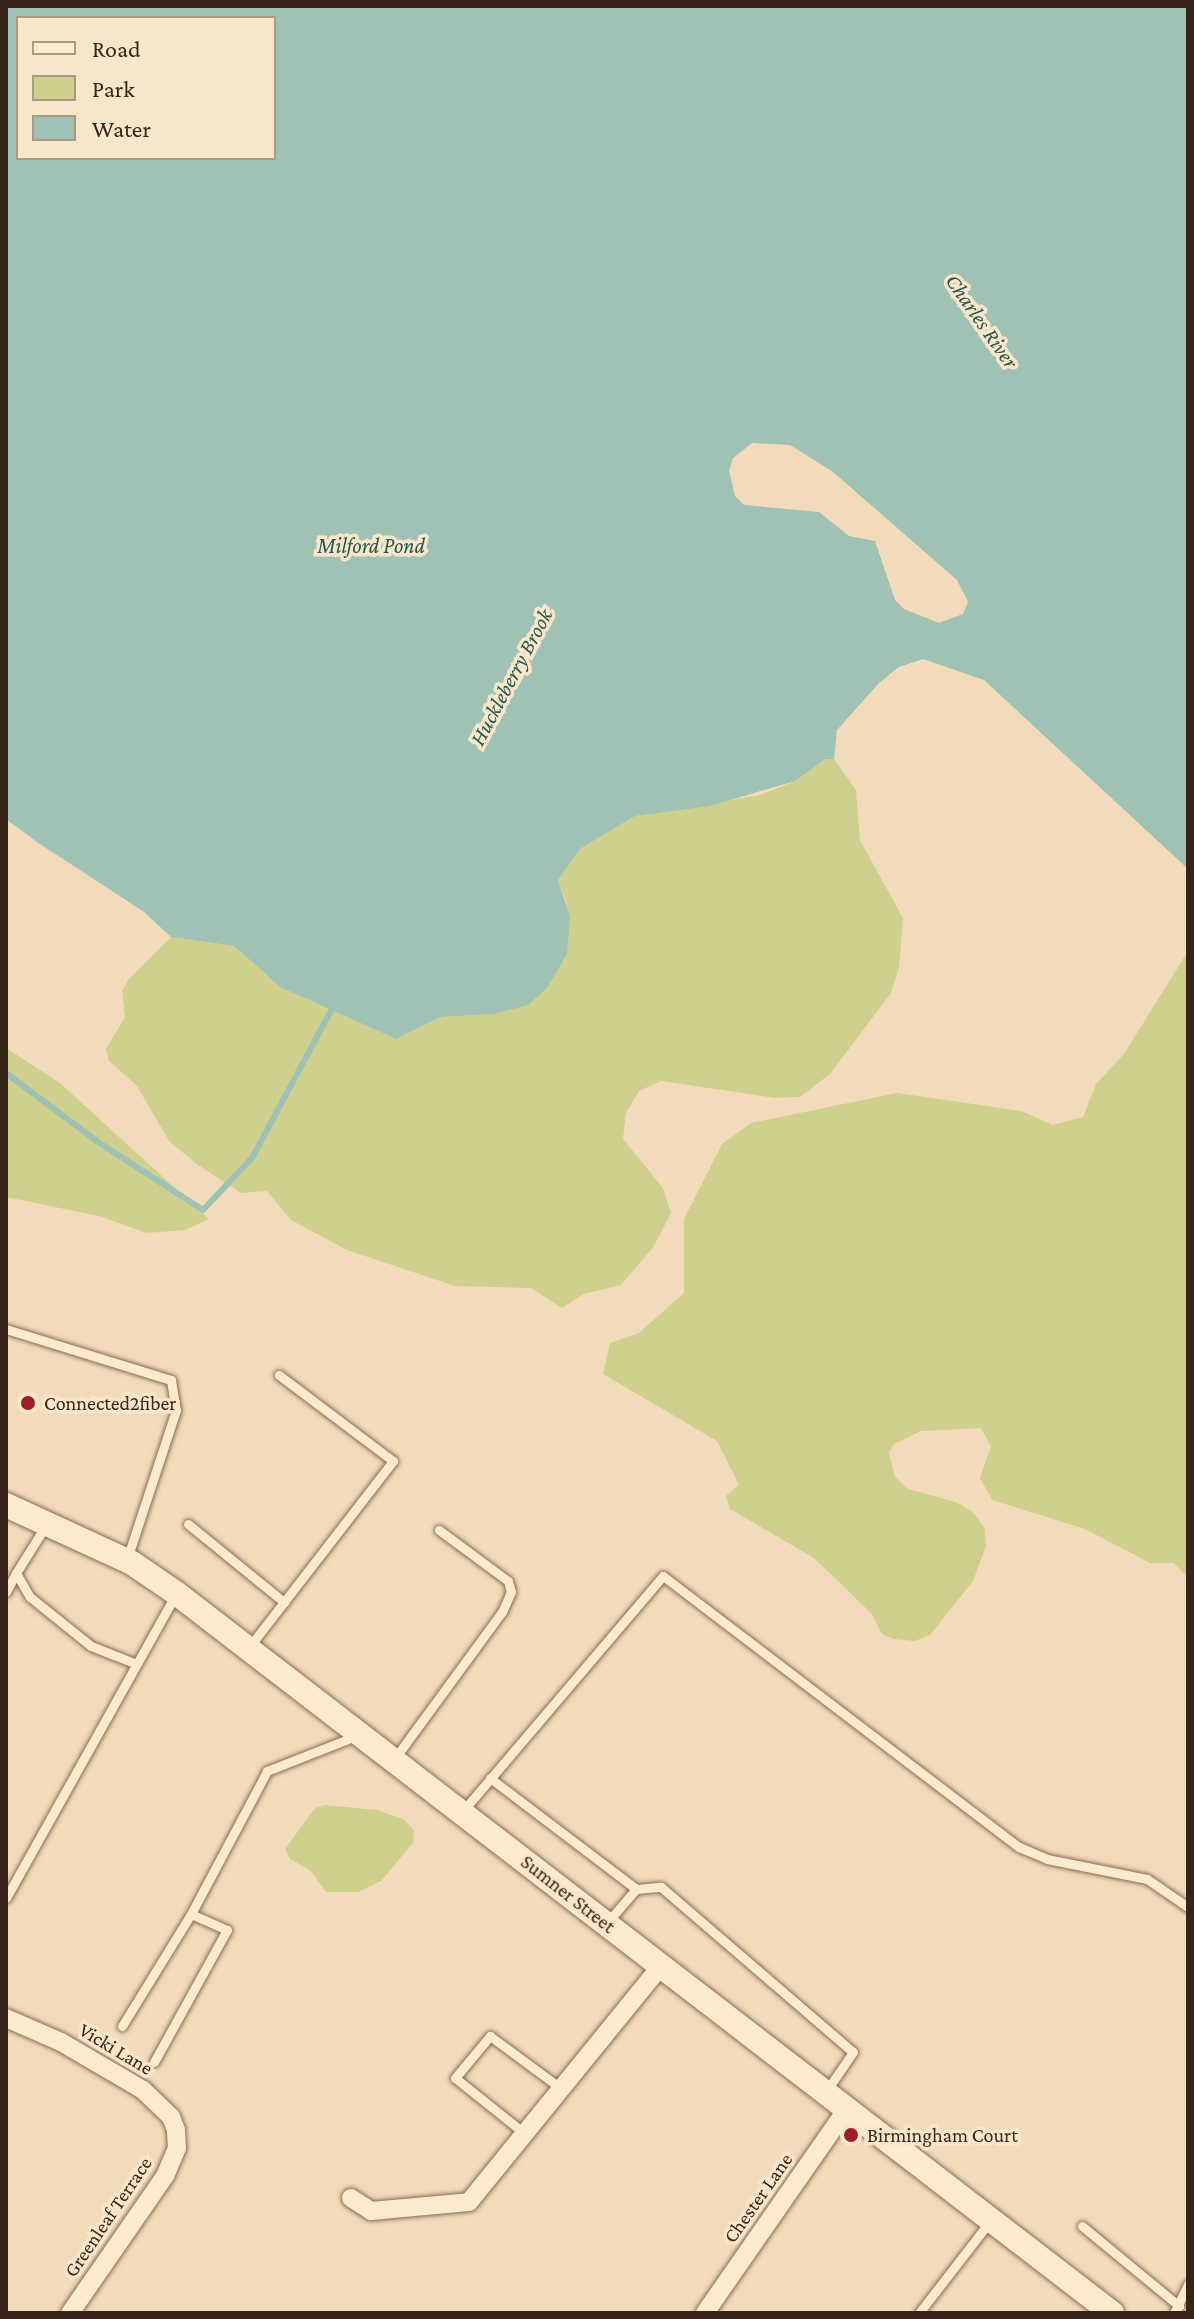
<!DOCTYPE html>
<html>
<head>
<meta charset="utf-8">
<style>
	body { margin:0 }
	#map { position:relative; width:1194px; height:2319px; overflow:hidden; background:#f2dbba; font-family:"Crimson Pro",serif }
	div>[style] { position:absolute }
	.green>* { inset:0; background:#cfd08e }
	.water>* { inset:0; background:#9fc2b4 }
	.stream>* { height:6px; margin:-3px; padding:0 3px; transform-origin:3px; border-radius:3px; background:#9fc2b4 }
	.roads { filter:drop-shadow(0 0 2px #8a6b53) drop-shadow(0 0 2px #8a6b53) }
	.service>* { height:9px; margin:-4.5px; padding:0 4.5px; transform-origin:4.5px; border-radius:4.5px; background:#fceace }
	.minor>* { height:18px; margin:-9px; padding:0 9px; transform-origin:9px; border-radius:9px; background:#fceace }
	.tertiary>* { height:24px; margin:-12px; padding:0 12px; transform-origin:12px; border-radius:12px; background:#fceace }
	.dots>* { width:22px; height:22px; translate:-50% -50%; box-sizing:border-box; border:4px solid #f8e6ca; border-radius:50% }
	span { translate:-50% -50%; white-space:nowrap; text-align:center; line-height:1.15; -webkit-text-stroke:7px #f8e6ca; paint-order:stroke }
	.poi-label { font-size:20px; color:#372519 }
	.left { translate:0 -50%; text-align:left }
	.street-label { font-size:20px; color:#372519 }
	.water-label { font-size:22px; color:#275950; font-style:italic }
	.frame { position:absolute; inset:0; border:8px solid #372519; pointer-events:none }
	.legend { position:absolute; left:16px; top:16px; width:260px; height:144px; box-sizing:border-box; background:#f8e6ca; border:2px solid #ab9983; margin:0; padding:10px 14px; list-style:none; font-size:24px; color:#372519 }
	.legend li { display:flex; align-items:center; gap:16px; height:40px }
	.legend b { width:40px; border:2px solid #ab9983 }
</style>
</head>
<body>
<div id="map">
	<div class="green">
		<div style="clip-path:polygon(826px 759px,834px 759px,856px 790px,860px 840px,903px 918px,899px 968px,891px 993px,830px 1074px,800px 1097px,775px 1098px,661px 1081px,639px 1091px,626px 1113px,623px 1139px,663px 1188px,671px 1213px,654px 1246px,621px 1285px,584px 1294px,562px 1308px,531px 1288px,455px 1286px,347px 1250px,291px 1220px,267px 1191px,241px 1193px,198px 1165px,169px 1141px,137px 1086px,109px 1061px,106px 1049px,125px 1017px,122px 991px,128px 980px,171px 937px,234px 946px,280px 987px,396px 1039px,441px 1017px,493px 1014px,567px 903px,558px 880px,580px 849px,635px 816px,760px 795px,795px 781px)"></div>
		<div style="clip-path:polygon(1188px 951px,1188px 1578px,1174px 1563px,1150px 1563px,1085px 1529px,992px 1500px,980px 1478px,991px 1446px,981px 1428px,921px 1431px,894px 1444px,889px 1453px,895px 1477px,908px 1489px,956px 1502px,973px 1512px,985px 1529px,986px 1546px,973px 1581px,930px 1635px,915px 1641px,893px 1639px,882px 1634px,872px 1614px,814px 1558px,730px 1509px,726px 1496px,739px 1485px,717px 1441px,603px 1374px,610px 1343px,639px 1333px,684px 1293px,684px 1219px,722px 1144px,751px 1123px,897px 1093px,1021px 1111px,1053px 1125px,1083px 1117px,1096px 1084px,1124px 1054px)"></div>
		<div style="clip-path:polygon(6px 1048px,60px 1083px,209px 1219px,185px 1230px,147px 1233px,99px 1216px,6px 1197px)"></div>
		<div style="clip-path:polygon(325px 1805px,377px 1810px,403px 1819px,414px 1830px,413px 1843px,381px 1881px,358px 1892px,326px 1892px,311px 1871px,290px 1859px,285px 1849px,315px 1808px)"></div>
	</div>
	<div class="water">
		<div style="clip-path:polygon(evenodd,6px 6px,1188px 6px,1188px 869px,984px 680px,923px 659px,899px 667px,879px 683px,837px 730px,834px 759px,826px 759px,795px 781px,710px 806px,635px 816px,580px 849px,558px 880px,570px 916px,567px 954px,547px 988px,528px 1005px,493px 1014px,441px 1017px,396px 1039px,280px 987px,234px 946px,171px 937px,144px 912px,37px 842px,6px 819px,6px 6px,18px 18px,274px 18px,274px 158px,18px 158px,18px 18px,6px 6px,752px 443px,790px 445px,833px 472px,957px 580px,968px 602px,963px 614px,939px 623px,904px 609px,895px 600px,875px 541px,849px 536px,819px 512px,744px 505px,735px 496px,729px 470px,733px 458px,752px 443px)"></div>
	</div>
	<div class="stream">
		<div style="left:6px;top:1073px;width:119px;rotate:36.8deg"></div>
		<div style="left:101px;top:1144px;width:121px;rotate:32.9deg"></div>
		<div style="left:203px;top:1210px;width:71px;rotate:-46.7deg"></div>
		<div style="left:252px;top:1158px;width:171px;rotate:-61.8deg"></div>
	</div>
	<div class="roads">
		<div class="service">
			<div style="left:6px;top:1329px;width:173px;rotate:17.2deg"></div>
			<div style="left:171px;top:1380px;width:30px;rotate:81deg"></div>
			<div style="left:176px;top:1410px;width:157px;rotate:108.2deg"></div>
			<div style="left:188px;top:1524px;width:124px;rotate:39.1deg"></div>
			<div style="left:46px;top:1525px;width:57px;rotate:122deg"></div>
			<div style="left:16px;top:1573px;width:28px;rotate:60deg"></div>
			<div style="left:30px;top:1597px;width:78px;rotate:38.8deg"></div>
			<div style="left:91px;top:1646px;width:46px;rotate:21.6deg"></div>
			<div style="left:6px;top:1592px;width:21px;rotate:-62deg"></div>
			<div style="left:250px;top:1646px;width:234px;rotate:-52.3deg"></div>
			<div style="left:393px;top:1461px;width:143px;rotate:-143deg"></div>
			<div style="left:395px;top:1758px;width:181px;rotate:-53.8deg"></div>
			<div style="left:502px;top:1612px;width:22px;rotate:-66deg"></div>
			<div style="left:511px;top:1592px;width:11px;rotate:-105deg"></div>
			<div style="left:508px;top:1581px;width:86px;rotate:-143.5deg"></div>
			<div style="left:490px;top:1778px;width:183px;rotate:37.2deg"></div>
			<div style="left:636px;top:1889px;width:46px;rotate:130.6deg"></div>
			<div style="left:462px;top:1812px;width:310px;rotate:-49.6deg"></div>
			<div style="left:663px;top:1576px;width:447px;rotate:37.3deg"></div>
			<div style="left:1019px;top:1847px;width:30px;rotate:23deg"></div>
			<div style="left:1047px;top:1859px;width:102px;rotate:11.3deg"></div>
			<div style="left:1147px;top:1879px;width:50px;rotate:34.3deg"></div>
			<div style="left:636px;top:1889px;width:25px;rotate:-5deg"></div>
			<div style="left:661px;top:1887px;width:253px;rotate:40.7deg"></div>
			<div style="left:853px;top:2052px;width:46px;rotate:124.4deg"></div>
			<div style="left:6px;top:1898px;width:348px;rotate:-60.8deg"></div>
			<div style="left:122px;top:2026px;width:132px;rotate:-58.4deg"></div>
			<div style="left:154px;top:2062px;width:151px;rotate:-61.1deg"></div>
			<div style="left:227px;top:1930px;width:39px;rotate:-156deg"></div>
			<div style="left:191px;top:1914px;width:162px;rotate:-62deg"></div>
			<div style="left:267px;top:1771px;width:96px;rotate:-21.5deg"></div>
			<div style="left:524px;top:2133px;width:88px;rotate:-141.4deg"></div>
			<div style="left:455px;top:2078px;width:55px;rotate:-50.2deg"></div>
			<div style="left:490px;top:2036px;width:89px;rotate:36.4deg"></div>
			<div style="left:1082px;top:2226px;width:126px;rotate:39.5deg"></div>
			<div style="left:919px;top:2313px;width:116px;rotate:-52.3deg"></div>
			<div style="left:1174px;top:2313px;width:32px;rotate:-64deg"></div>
		</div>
		<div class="minor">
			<div style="left:6px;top:2018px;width:60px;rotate:23.6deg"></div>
			<div style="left:61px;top:2042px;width:95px;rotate:30.3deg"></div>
			<div style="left:143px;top:2090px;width:39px;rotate:44deg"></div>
			<div style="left:171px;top:2117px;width:14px;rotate:69deg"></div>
			<div style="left:176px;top:2130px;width:18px;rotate:87deg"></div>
			<div style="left:177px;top:2148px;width:30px;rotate:113deg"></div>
			<div style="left:165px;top:2176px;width:167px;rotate:124.7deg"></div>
			<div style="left:351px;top:2198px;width:24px;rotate:33deg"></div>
			<div style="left:371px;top:2211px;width:98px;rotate:-5.2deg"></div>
			<div style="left:469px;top:2202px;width:304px;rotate:-50.9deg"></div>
			<div style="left:705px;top:2313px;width:249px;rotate:-55.2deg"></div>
		</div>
		<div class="tertiary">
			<div style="left:6px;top:1505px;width:139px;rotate:24.7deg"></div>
			<div style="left:132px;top:1563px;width:53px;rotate:34.3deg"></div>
			<div style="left:176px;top:1593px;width:1181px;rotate:37.57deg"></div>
		</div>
	</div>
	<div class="dots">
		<div style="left:28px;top:1403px;background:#9e1e2b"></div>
		<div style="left:851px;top:2135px;background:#9e1e2b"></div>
	</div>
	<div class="poi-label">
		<span class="left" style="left:44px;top:1403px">Connected2fiber</span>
		<span class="left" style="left:867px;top:2135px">Birmingham Court</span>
	</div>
	<div class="street-label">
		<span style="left:568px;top:1894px;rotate:38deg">Sumner Street</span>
		<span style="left:116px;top:2049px;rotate:31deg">Vicki Lane</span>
		<span style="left:758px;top:2198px;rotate:-55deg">Chester Lane</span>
		<span style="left:108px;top:2217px;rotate:-56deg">Greenleaf Terrace</span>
	</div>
	<div class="water-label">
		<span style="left:982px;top:321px;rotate:55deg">Charles River</span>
		<span style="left:371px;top:546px">Milford Pond</span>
		<span style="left:511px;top:677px;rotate:-62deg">Huckleberry Brook</span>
	</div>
	<div class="frame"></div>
	<ul class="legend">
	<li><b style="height:10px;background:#fceace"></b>Road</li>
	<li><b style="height:22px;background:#cfd08e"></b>Park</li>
	<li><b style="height:22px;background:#9fc2b4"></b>Water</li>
	</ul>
</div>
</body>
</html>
